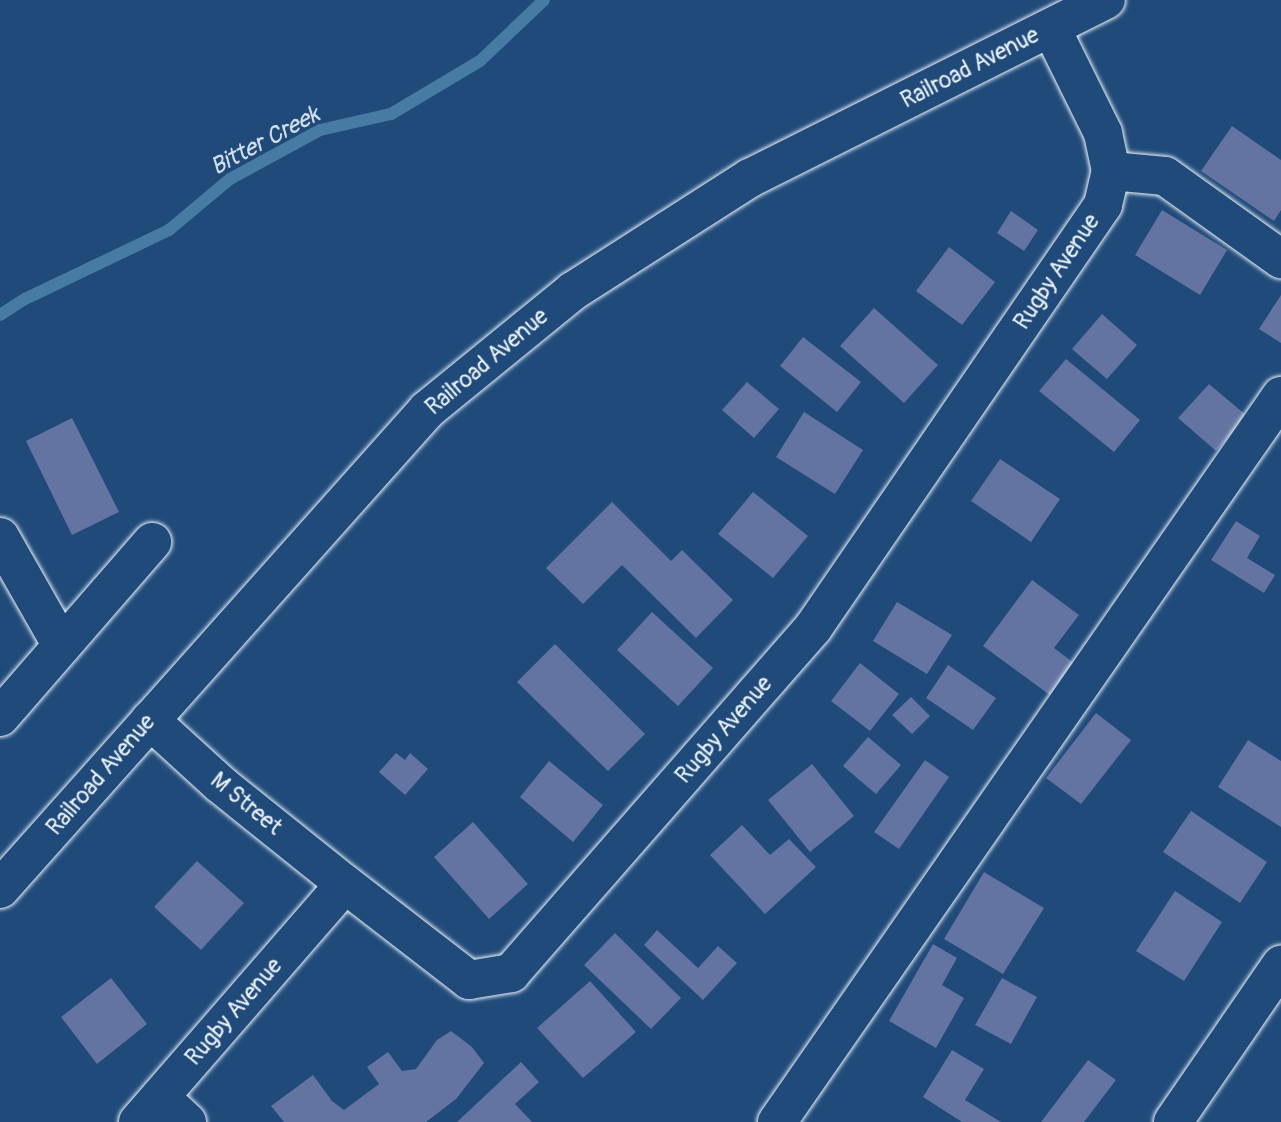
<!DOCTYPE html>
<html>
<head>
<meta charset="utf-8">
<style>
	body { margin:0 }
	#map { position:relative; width:1281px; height:1122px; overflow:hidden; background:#1f4a7a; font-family:Pangolin,sans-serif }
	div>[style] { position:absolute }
	.stream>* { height:12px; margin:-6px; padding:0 6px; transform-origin:6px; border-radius:6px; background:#477ba4 }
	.building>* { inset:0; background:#6373a2 }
	.roads { filter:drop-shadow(0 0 2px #e8f1f8) drop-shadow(0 0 2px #e8f1f8) }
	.minor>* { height:38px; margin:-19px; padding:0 19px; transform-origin:19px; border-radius:19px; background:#1f4a7a }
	span { translate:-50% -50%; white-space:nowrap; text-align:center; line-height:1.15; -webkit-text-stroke:6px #1f4a7a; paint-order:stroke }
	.street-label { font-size:23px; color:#e8f1f8 }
	.water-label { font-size:24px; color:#d0dfeb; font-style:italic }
</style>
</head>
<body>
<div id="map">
	<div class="stream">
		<div style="left:0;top:315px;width:30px;rotate:-33deg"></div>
		<div style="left:25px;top:299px;width:160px;rotate:-25.6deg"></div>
		<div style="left:169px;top:230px;width:80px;rotate:-39.9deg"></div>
		<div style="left:230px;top:179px;width:102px;rotate:-28.6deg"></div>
		<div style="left:320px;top:130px;width:73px;rotate:-12.7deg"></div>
		<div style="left:391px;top:114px;width:104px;rotate:-30.8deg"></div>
		<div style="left:480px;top:61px;width:88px;rotate:-43.6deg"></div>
	</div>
	<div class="building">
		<div style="clip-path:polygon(1232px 126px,1281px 160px,1281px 210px,1274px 221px,1201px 171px)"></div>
		<div style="clip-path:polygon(1162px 210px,1227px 250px,1200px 295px,1135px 255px)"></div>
		<div style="clip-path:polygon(1011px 211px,1038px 230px,1024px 251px,997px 233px)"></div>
		<div style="clip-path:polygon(949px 247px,995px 282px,962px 325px,916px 291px)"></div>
		<div style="clip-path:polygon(1281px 295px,1281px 343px,1259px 329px)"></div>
		<div style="clip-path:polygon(874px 308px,938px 365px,904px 403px,840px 346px)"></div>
		<div style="clip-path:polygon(1102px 314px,1137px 345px,1107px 379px,1072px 349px)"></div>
		<div style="clip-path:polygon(803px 337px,861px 382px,837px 412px,780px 366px)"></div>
		<div style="clip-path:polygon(1066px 359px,1140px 420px,1114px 452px,1039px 391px)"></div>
		<div style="clip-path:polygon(747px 382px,779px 409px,754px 438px,722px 410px)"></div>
		<div style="clip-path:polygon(1209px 384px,1247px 416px,1216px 451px,1178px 418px)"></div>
		<div style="clip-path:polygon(804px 412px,863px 450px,835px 494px,776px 457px)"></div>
		<div style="clip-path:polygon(72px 418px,119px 512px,72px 535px,26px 441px)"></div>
		<div style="clip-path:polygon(1000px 459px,1060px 499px,1031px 542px,971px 501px)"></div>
		<div style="clip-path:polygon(753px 492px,808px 536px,773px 578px,718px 534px)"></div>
		<div style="clip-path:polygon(612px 502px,671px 561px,682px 550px,733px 600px,696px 638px,622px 565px,583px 604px,546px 568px)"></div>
		<div style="clip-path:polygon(1236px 521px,1260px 536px,1247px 558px,1275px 575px,1264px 593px,1211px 560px)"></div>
		<div style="clip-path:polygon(1032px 580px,1079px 615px,1054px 648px,1078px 666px,1054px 698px,983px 646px)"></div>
		<div style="clip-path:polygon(897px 602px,952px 635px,927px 674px,873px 641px)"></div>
		<div style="clip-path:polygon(652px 612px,713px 668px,678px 706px,617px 650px)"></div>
		<div style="clip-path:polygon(555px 644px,645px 734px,608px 771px,517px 682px)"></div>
		<div style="clip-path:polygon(860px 663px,899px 694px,870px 731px,831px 701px)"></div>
		<div style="clip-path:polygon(948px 665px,996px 698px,973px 730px,926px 698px)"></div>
		<div style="clip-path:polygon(911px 697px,930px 716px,912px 734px,892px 715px)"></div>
		<div style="clip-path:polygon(1096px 713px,1131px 740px,1081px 804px,1046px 778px)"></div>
		<div style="clip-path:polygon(868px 737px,901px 765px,876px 794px,843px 766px)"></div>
		<div style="clip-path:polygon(1248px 740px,1281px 761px,1281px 827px,1218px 787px)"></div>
		<div style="clip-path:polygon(396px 753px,405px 760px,410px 753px,428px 769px,405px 795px,379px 772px)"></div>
		<div style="clip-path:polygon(925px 760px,949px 777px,899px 849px,874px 832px)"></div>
		<div style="clip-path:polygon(549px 761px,603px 805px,573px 842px,520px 797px)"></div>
		<div style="clip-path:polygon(812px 764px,854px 816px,810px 852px,768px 800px)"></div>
		<div style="clip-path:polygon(1191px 811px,1267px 862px,1240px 903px,1163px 852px)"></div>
		<div style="clip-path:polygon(473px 822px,528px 884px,489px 919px,434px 857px)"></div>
		<div style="clip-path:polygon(742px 825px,770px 855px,789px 839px,816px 867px,765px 914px,710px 855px)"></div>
		<div style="clip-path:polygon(197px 861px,244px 903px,201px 950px,154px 907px)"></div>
		<div style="clip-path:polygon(984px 872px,1044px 908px,1003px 974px,944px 939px)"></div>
		<div style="clip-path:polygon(1175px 891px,1222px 922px,1184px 981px,1136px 951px)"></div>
		<div style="clip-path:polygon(657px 930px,698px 968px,718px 946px,737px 963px,703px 1000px,644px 945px)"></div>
		<div style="clip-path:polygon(615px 933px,681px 998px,651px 1029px,584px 965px)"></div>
		<div style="clip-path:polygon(933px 944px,957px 958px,942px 985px,964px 998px,936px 1048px,889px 1021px)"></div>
		<div style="clip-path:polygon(111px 978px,147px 1024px,97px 1064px,61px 1017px)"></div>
		<div style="clip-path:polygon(1002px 978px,1037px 997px,1011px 1044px,975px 1025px)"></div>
		<div style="clip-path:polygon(590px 981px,636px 1032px,583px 1078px,537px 1028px)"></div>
		<div style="clip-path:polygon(451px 1031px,472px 1047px,484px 1063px,456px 1099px,426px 1122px,284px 1122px,271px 1106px,313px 1075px,332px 1101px,344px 1110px,379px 1084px,367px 1067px,388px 1052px,402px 1071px,416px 1069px,437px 1040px)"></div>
		<div style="clip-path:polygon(952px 1050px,984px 1069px,965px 1100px,1001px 1122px,962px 1122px,923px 1097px)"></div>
		<div style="clip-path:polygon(1088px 1060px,1116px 1080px,1084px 1122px,1041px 1122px)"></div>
		<div style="clip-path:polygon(521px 1062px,539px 1082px,515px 1104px,532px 1122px,457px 1122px)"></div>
	</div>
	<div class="roads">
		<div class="minor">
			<div style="left:1111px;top:171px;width:54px;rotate:5.3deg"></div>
			<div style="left:1165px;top:176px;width:143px;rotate:35.6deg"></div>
			<div style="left:0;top:537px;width:125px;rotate:60.4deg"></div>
			<div style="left:0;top:717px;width:232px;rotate:-49deg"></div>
			<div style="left:150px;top:720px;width:95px;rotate:42.4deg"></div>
			<div style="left:220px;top:784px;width:160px;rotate:38.7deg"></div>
			<div style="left:0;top:889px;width:642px;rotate:-48.28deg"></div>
			<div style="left:427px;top:410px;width:188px;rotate:-39.2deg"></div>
			<div style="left:573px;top:291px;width:210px;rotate:-32.6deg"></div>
			<div style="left:750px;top:178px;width:398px;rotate:-26.6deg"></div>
			<div style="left:160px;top:1097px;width:37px;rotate:43deg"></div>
			<div style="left:138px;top:1122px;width:315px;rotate:-49deg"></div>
			<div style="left:345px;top:884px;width:157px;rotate:37.7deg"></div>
			<div style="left:469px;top:980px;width:43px;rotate:-9.5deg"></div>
			<div style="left:511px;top:973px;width:459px;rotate:-48.8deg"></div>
			<div style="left:813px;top:628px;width:513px;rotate:-55.57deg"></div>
			<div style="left:1103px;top:205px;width:35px;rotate:-77deg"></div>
			<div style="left:1111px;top:171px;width:39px;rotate:-102deg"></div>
			<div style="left:1103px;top:133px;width:117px;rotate:-116.3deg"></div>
			<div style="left:777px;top:1122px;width:884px;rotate:-55.23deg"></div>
			<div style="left:1173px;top:1122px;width:191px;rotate:-55.5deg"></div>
		</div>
	</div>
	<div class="street-label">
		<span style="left:970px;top:68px;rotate:-27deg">Railroad Avenue</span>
		<span style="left:1057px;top:272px;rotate:-56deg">Rugby Avenue</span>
		<span style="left:487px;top:362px;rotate:-40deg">Railroad Avenue</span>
		<span style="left:724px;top:730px;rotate:-49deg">Rugby Avenue</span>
		<span style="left:101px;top:775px;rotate:-49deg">Railroad Avenue</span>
		<span style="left:246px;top:804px;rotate:39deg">M Street</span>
		<span style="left:234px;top:1012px;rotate:-49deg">Rugby Avenue</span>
	</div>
	<div class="water-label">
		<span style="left:265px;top:141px;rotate:-28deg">Bitter Creek</span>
	</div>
</div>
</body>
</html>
